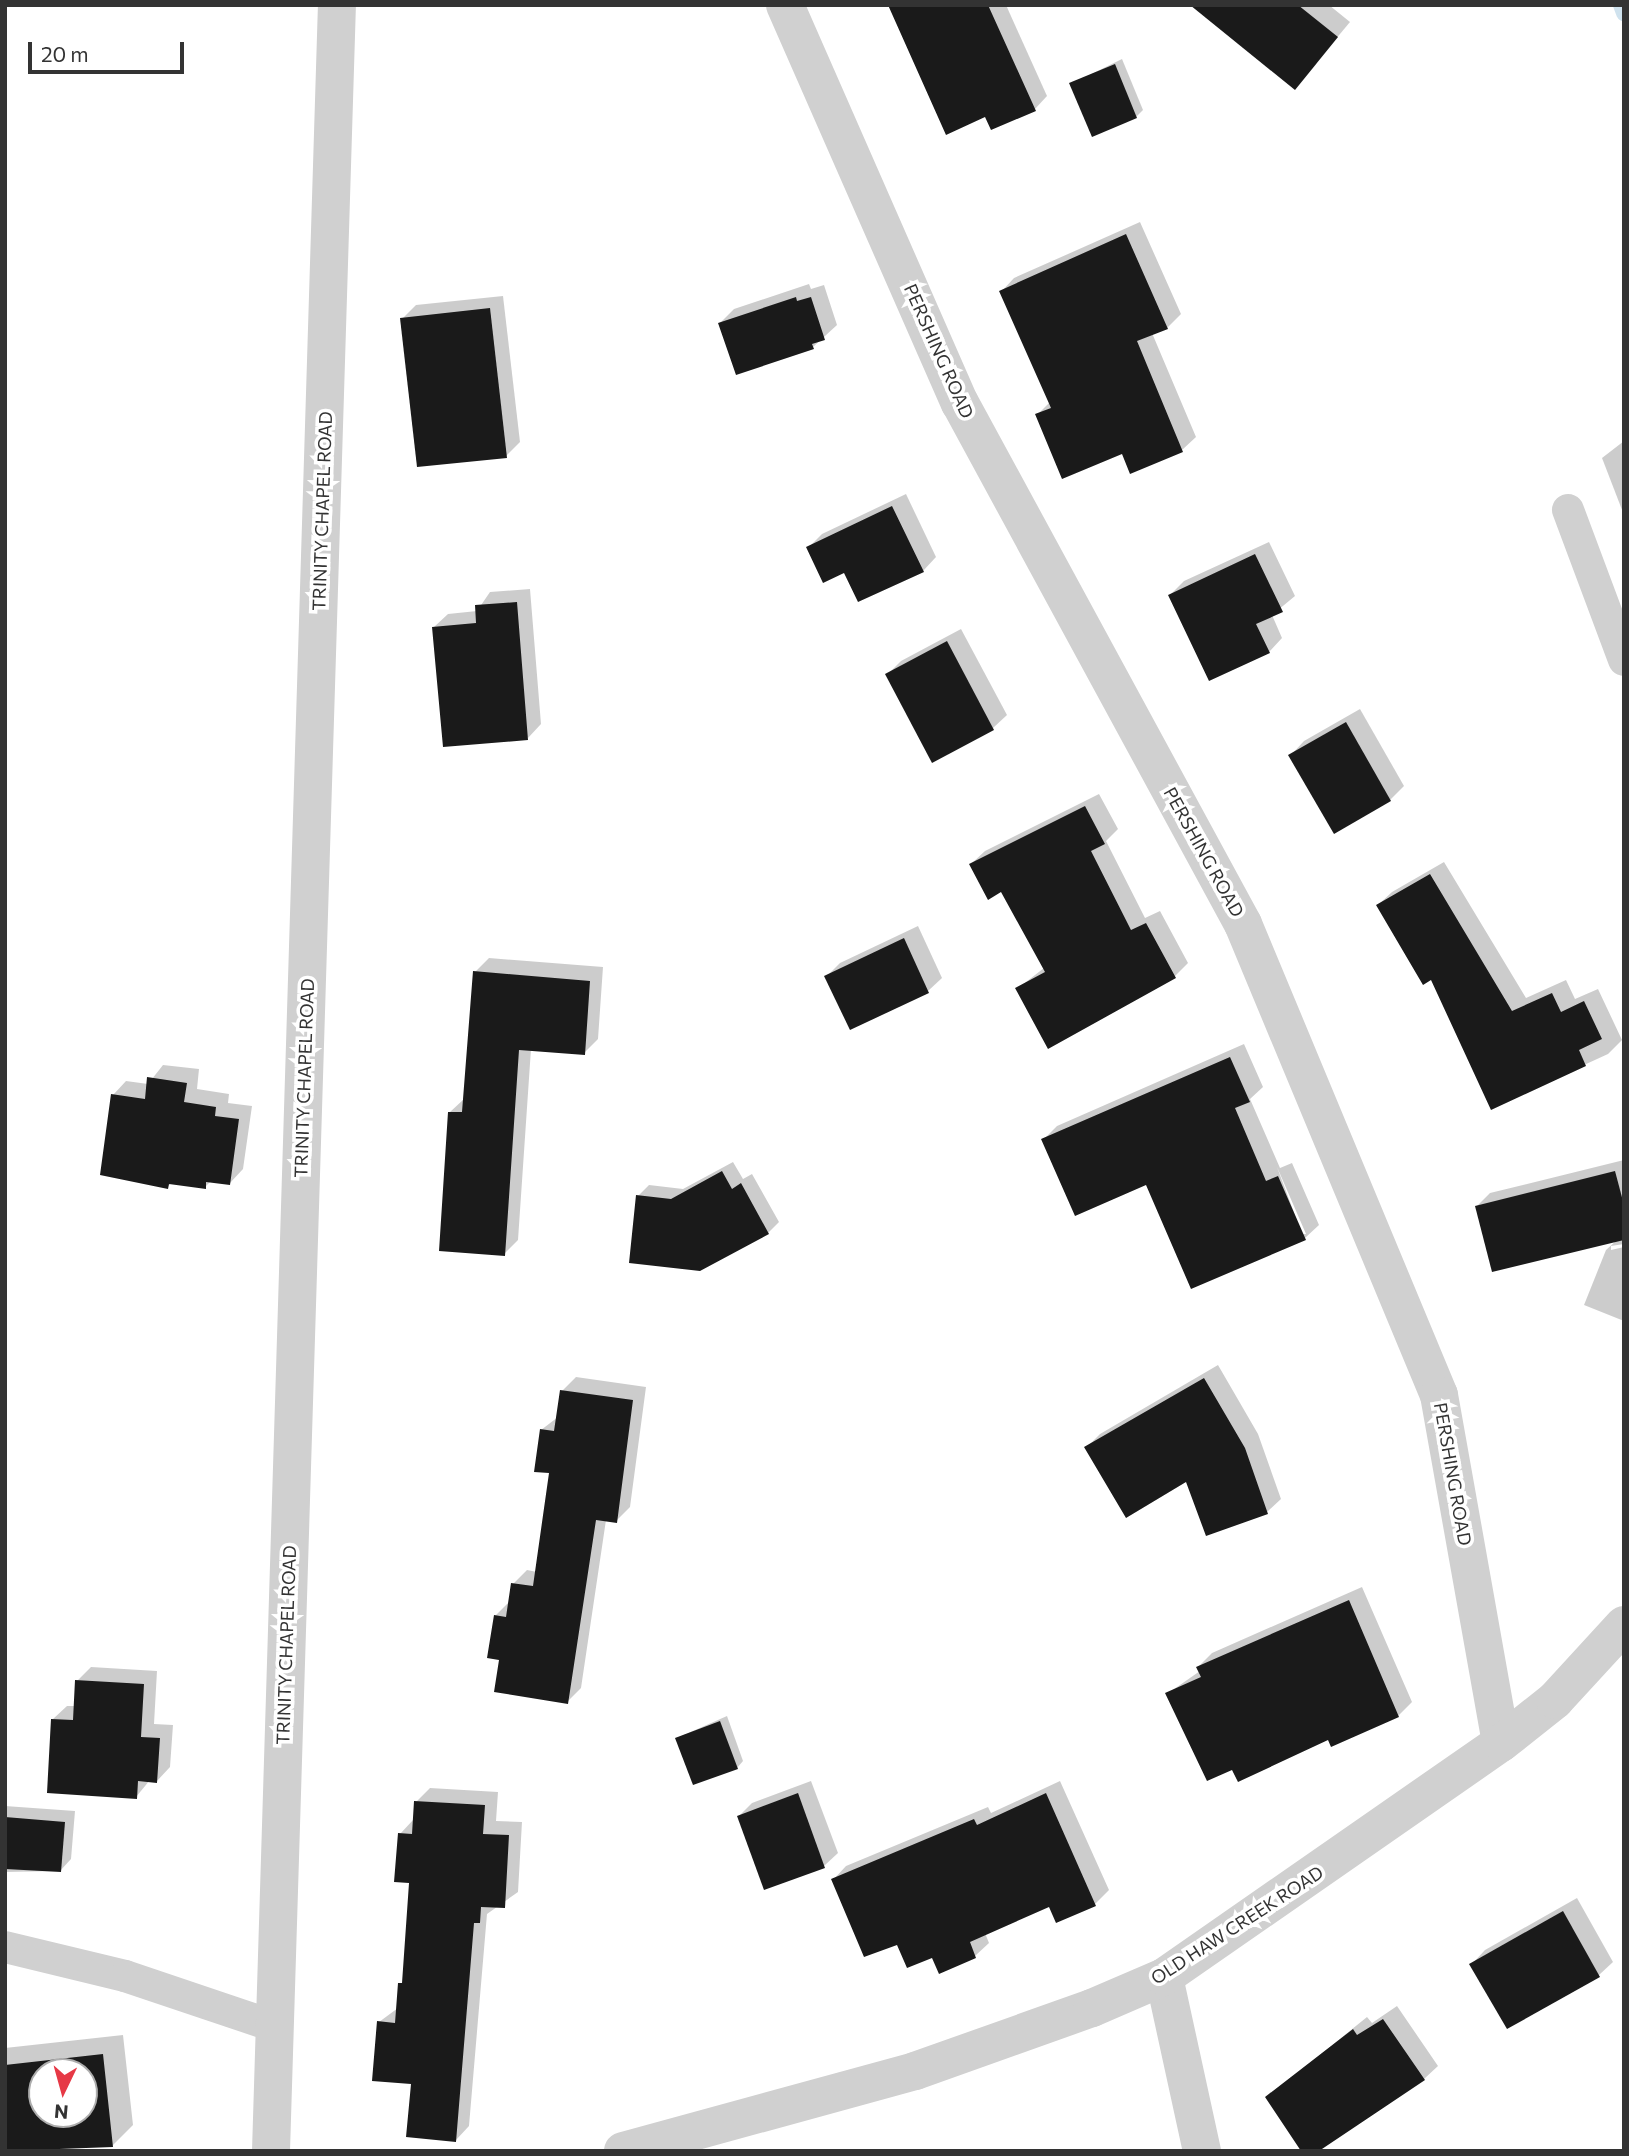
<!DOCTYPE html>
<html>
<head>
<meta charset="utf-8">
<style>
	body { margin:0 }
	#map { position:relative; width:1629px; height:2156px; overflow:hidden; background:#fff; font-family:Commissioner,sans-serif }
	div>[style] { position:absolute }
	.shadow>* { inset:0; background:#0003 }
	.stream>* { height:16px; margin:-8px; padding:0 8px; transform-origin:8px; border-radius:8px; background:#cfe2ee }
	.building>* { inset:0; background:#1a1a1a }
	.service>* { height:32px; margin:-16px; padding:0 16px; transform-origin:16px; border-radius:16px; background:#d0d0d0 }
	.minor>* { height:38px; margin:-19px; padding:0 19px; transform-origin:19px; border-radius:19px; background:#d0d0d0 }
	span { translate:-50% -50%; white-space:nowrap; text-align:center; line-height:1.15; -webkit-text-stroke:7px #fff; paint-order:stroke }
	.street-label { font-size:18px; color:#333 }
	.frame { position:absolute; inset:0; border:7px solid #333; pointer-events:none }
	.north { position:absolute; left:28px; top:2058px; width:70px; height:70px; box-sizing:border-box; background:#fff; border:2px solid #adadad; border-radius:50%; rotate:185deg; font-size:19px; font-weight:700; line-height:28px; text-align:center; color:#333 }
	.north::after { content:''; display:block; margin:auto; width:24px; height:32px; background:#e63946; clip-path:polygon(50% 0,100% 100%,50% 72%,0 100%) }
	.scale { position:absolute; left:28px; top:42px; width:156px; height:32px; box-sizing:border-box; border:4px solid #333; border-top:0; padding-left:9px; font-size:21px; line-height:24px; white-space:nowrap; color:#333; -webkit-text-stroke:5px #fff; paint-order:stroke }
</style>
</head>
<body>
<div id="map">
	<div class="shadow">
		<div style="clip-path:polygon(890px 5px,1006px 5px,1047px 96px,1035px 109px,986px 115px)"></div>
		<div style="clip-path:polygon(1192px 5px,1329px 5px,1350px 22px,1295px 88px)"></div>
		<div style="clip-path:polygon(1122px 59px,1143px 110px,1136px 117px,1071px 84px)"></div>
		<div style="clip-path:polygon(1140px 222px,1181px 314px,1167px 328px,1152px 333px,1196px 437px,1182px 450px,1131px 472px,1123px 452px,1037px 415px,1050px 402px,1001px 292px,1014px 278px)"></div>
		<div style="clip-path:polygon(809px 284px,811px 289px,824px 285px,837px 325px,813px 347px,720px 323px,734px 309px)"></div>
		<div style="clip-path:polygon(503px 296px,520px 442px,506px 456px,402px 319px,416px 305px)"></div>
		<div style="clip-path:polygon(1624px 441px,1624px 515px,1602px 458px)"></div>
		<div style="clip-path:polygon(906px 494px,936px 557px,923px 571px,845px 571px,808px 548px,822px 534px)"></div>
		<div style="clip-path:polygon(1269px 542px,1295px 596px,1272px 615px,1282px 638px,1269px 652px,1170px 595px,1184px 581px)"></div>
		<div style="clip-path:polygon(530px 589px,541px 724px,528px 738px,434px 627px,448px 614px,477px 611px,490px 592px)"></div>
		<div style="clip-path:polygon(961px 629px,1007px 715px,993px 728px,933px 760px,887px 675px,901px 661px)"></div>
		<div style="clip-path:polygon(1360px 709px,1404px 786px,1390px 800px,1335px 832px,1291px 755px,1304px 741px)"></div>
		<div style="clip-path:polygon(1099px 794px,1118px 829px,1106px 841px,1145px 918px,1160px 911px,1188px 963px,1175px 976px,1017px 989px,1044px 968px,1002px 890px,971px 864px,985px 851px)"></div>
		<div style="clip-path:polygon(1444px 862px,1526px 998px,1566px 980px,1575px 999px,1598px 989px,1622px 1040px,1608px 1054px,1492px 1107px,1432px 977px,1378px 905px,1392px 892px)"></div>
		<div style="clip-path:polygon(918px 926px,942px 978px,928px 991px,851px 1028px,827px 976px,840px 963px)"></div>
		<div style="clip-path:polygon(489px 958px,603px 967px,598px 1039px,584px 1053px,531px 1049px,518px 1240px,504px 1254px,450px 1112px,464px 1099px,475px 972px)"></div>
		<div style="clip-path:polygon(evenodd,1244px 1044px,1263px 1087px,1250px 1099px,1280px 1168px,1292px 1163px,1319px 1225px,1305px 1238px,1192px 1286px,1147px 1182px,1043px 1140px,1057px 1126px,1244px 1044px,1277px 1167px,1306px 1234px,1302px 1234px,1277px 1167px)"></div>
		<div style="clip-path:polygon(163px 1065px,199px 1069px,197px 1089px,229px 1094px,228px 1103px,252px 1106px,243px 1169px,230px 1183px,211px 1181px,205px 1187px,172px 1182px,167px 1187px,113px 1095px,126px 1081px,148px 1084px)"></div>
		<div style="clip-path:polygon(1624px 1160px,1624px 1244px,1611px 1246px,1611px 1250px,1624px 1247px,1624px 1321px,1584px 1305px,1606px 1250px,1617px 1240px,1477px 1206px,1490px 1193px)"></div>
		<div style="clip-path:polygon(733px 1162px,743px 1179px,752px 1174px,779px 1222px,768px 1233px,638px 1196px,649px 1185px,683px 1189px)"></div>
		<div style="clip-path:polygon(1218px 1365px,1258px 1434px,1281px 1499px,1267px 1512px,1187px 1480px,1086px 1448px,1100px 1434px)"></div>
		<div style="clip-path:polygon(576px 1377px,646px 1387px,630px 1507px,616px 1521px,606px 1520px,581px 1688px,567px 1702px,501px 1659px,495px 1616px,509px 1602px,513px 1584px,527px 1570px,537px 1572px,551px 1472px,541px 1430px,558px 1417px,562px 1391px)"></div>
		<div style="clip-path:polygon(1362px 1587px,1412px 1702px,1398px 1716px,1233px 1767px,1167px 1694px,1200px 1671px,1198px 1667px,1212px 1653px)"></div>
		<div style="clip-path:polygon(91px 1667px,157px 1671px,154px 1724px,173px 1725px,170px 1767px,157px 1781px,150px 1780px,136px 1797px,53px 1719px,67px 1706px,75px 1706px,77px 1681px)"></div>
		<div style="clip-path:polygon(727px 1716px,743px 1761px,737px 1768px,677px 1738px)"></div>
		<div style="clip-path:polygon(811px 1781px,838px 1853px,824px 1866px,739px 1816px,752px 1803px)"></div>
		<div style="clip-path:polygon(1060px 1781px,1109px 1890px,1095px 1904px,1050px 1904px,985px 1933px,989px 1943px,975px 1956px,940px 1971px,933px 1956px,898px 1942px,833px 1880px,846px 1866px,988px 1807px,991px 1813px)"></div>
		<div style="clip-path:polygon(430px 1788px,498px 1792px,496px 1821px,522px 1822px,518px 1892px,487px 1914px,469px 2126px,456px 2140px,413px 2082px,379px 2022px,398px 2008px,404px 1979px,411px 1881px,400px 1834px,413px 1820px,416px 1802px)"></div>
		<div style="clip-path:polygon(5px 1806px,75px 1811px,71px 1859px,60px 1871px,5px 1872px)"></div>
		<div style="clip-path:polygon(1577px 1898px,1613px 1962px,1599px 1975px,1508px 2027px,1472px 1964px,1485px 1950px)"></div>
		<div style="clip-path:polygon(1397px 2006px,1438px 2066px,1424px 2079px,1268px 2097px,1367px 2017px,1372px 2023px)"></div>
		<div style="clip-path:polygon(evenodd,123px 2035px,133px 2125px,113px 2145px,5px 2151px,5px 2048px,123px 2035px,42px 2072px,84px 2072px,84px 2114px,42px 2114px,42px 2072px)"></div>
	</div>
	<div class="stream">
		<div style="left:1621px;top:5px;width:9px;rotate:69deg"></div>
	</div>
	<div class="building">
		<div style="clip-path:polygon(888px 5px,988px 5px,1036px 111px,991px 130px,985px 117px,946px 135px)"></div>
		<div style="clip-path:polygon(1190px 5px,1298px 5px,1338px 37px,1295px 90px)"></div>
		<div style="clip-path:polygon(1115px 64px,1137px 118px,1092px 137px,1069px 83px)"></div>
		<div style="clip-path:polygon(1126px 234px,1168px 329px,1137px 341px,1183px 452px,1130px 474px,1122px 454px,1062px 479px,1035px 414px,1051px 408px,999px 291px)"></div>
		<div style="clip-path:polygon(796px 297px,797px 301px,811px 297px,825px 340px,812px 344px,814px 349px,736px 375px,718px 323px)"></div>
		<div style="clip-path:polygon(490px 308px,507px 458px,417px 467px,400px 318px)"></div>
		<div style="clip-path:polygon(892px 506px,924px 572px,858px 602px,844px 573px,823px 583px,806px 547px)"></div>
		<div style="clip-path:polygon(1255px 554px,1283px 612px,1256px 624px,1270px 653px,1209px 681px,1168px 595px)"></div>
		<div style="clip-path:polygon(517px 602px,528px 740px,443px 747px,432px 627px,476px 623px,475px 605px)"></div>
		<div style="clip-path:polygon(947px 641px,994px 730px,932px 763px,885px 674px)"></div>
		<div style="clip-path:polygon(1346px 722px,1391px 801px,1334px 834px,1288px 755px)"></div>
		<div style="clip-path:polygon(1085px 806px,1105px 844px,1091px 851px,1131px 930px,1146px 923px,1176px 978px,1048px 1049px,1015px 988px,1045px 972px,1001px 892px,988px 900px,969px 864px)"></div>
		<div style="clip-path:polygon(1430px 874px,1512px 1011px,1552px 993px,1561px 1012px,1584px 1001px,1602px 1039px,1579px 1050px,1586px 1066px,1491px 1110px,1431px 980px,1423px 985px,1376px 905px)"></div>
		<div style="clip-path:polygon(904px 938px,929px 993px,850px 1030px,824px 976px)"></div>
		<div style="clip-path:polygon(473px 971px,590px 981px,585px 1055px,519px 1050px,505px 1256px,439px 1251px,448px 1112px,462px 1112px)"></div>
		<div style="clip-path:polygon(1230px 1057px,1250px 1102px,1235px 1108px,1266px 1181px,1278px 1176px,1306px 1240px,1191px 1289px,1146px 1185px,1075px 1216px,1041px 1139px)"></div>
		<div style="clip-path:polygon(147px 1077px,187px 1083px,184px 1102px,216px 1107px,215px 1116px,239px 1119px,230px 1185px,206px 1182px,206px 1189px,169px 1184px,168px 1189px,100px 1175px,111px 1094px,145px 1099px)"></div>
		<div style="clip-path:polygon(722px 1171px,732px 1189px,741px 1183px,769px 1234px,700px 1271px,629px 1263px,636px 1195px,671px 1199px)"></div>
		<div style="clip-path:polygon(1615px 1171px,1624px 1205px,1624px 1240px,1492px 1272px,1475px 1206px)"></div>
		<div style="clip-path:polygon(1204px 1378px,1245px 1448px,1268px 1514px,1206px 1536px,1186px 1482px,1126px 1518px,1084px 1447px)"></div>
		<div style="clip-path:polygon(560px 1390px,633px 1400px,617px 1523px,596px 1520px,568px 1704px,494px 1692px,499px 1660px,487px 1658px,494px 1615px,506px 1617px,511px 1583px,533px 1586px,549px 1473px,534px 1472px,540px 1429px,554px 1431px)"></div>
		<div style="clip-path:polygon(1349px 1600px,1399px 1717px,1331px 1747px,1328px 1740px,1238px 1782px,1232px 1770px,1207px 1781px,1165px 1693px,1201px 1677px,1196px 1667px)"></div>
		<div style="clip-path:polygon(75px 1680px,144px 1684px,141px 1737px,160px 1738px,157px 1783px,138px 1781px,137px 1799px,47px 1793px,51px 1719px,73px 1720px)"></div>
		<div style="clip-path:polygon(720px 1721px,738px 1769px,693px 1785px,675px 1738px)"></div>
		<div style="clip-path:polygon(798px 1793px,825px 1868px,764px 1890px,737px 1816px)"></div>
		<div style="clip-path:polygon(1046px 1793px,1096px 1906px,1056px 1923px,1049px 1907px,970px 1942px,976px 1958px,939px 1974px,932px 1958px,907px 1968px,897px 1945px,864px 1957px,831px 1879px,974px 1819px,977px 1825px)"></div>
		<div style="clip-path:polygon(414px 1801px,485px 1805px,483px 1834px,509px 1835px,505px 1908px,481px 1907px,480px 1923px,474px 1923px,456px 2142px,406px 2137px,411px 2084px,372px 2081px,377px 2021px,395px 2023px,398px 1983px,402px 1983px,409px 1883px,394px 1882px,398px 1833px,412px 1834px)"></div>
		<div style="clip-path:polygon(5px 1817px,65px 1822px,61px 1872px,5px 1869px)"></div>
		<div style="clip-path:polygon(1563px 1911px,1600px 1977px,1507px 2029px,1469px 1964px)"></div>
		<div style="clip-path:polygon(1383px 2019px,1425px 2080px,1319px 2151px,1301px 2151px,1265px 2097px,1353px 2029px,1357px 2035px)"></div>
		<div style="clip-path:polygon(evenodd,103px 2054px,113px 2147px,5px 2151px,5px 2065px,103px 2054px,42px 2072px,84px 2072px,84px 2114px,42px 2114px,42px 2072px)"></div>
	</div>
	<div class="service">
		<div style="left:1568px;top:510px;width:160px;rotate:69.5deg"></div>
		<div style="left:5px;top:1947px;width:123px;rotate:13.6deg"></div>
		<div style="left:125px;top:1976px;width:157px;rotate:18.6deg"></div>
	</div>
	<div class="minor">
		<div style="left:785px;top:5px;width:435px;rotate:66.3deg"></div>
		<div style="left:960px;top:403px;width:593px;rotate:61.49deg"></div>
		<div style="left:1243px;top:924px;width:510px;rotate:67.41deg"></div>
		<div style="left:1439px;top:1395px;width:353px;rotate:79.9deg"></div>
		<div style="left:1164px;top:1977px;width:178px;rotate:77.7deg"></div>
		<div style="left:271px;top:2151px;width:2147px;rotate:-88.24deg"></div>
		<div style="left:623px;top:2151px;width:303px;rotate:-15.3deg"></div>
		<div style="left:915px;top:2071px;width:188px;rotate:-19.6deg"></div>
		<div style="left:1092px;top:2008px;width:78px;rotate:-23.3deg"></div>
		<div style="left:1164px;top:1977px;width:410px;rotate:-34.8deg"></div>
		<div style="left:1501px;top:1743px;width:69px;rotate:-38.5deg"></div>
		<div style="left:1555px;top:1700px;width:102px;rotate:-47.4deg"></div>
	</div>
	<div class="street-label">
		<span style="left:939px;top:351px;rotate:66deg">PERSHING ROAD</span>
		<span style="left:322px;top:511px;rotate:-88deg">TRINITY CHAPEL ROAD</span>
		<span style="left:1204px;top:852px;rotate:61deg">PERSHING ROAD</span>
		<span style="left:304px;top:1078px;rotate:-88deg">TRINITY CHAPEL ROAD</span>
		<span style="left:1453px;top:1474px;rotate:80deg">PERSHING ROAD</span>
		<span style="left:286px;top:1645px;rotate:-88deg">TRINITY CHAPEL ROAD</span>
		<span style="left:1237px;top:1925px;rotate:-33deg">OLD HAW CREEK ROAD</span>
	</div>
	<div class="frame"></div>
	<div class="north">N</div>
	<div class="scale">20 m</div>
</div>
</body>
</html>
